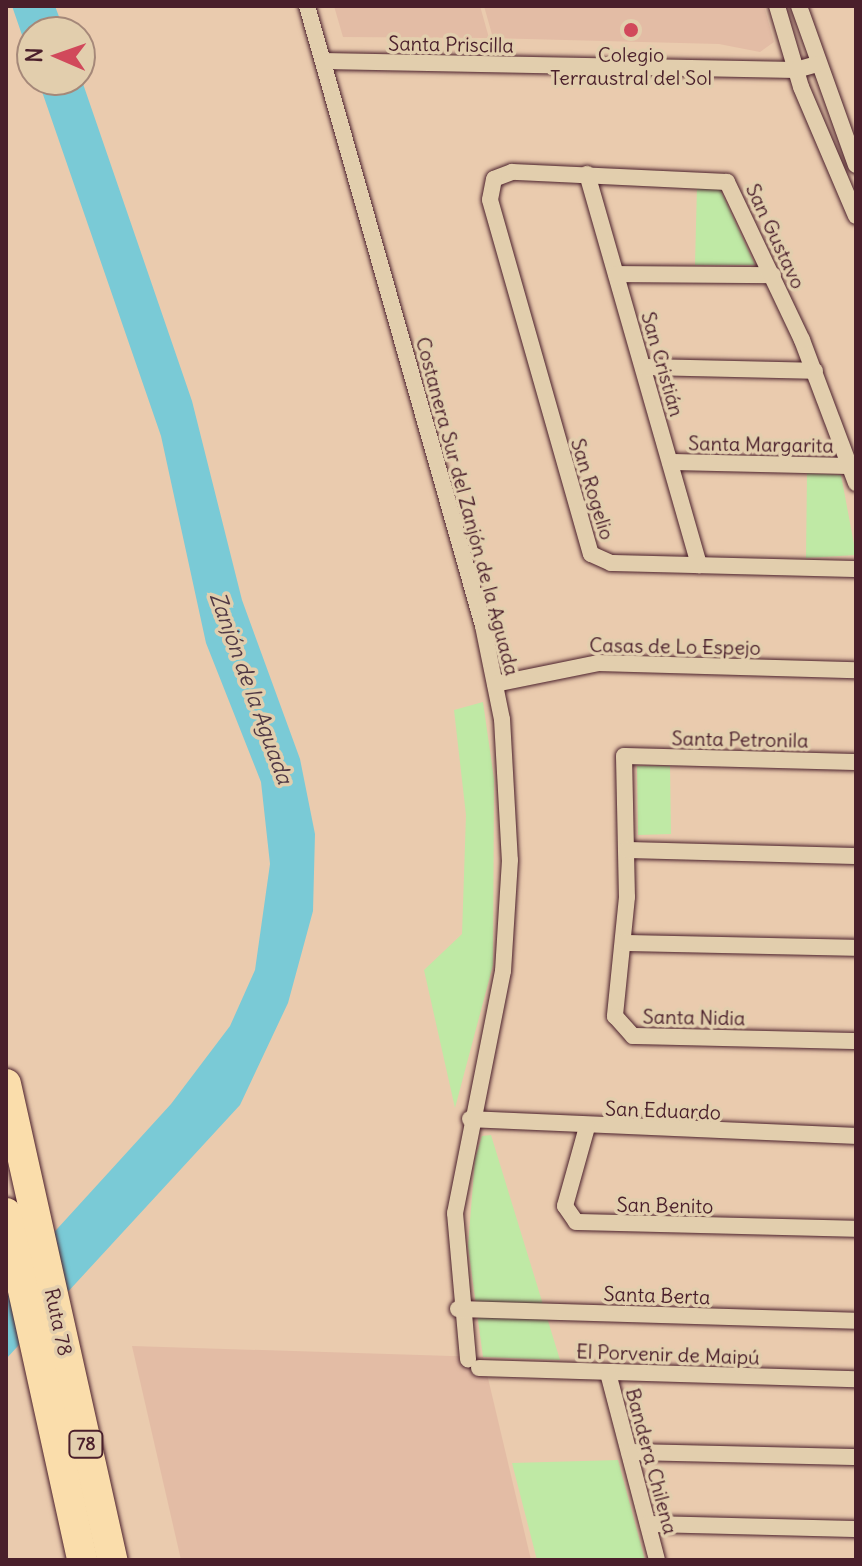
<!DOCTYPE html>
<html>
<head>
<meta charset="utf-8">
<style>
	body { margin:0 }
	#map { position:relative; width:862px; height:1566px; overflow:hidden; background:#eacbae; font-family:Delius,sans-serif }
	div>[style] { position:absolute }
	.built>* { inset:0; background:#e3bca5 }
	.green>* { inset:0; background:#bfe9a5 }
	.water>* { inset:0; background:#7acad6 }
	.roads { filter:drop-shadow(0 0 2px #4a1f2b) drop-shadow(0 0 2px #4a1f2b) }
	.minor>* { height:16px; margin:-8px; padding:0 8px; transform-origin:8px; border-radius:8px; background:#e2cead }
	.motorway>* { height:30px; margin:-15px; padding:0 15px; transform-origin:15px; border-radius:15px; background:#faddab }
	.dots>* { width:22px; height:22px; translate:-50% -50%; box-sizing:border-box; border:4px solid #e2cead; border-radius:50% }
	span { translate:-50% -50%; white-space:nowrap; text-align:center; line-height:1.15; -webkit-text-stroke:7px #e2cead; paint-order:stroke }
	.shield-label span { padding:2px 6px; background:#e2cead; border:2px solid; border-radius:6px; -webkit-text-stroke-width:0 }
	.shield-label { font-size:18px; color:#4a1f2b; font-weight:700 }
	.street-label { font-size:20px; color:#4a1f2b }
	.poi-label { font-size:20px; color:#4a1f2b }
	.water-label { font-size:22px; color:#513945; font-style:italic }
	.frame { position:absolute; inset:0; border:8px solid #4a1f2b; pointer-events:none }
	.north { position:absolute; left:16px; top:16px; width:80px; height:80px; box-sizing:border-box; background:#e2cead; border:2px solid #a58879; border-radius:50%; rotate:272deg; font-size:22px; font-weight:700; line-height:32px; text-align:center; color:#4a1f2b }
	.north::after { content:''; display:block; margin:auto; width:28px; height:36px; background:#d1495b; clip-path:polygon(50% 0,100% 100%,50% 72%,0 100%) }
</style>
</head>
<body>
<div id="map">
	<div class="built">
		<div style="clip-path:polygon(334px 6px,480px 6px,489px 38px,343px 37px)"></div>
		<div style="clip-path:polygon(484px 6px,764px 6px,774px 42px,760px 52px,719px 44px,493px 38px)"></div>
		<div style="clip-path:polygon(132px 1346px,483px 1357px,531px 1560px,181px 1560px)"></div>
	</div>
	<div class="green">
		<div style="clip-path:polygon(697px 187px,719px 187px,755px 265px,695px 265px)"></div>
		<div style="clip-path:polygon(807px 473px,841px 475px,856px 555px,806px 558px)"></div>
		<div style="clip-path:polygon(483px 702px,494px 779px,493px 965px,455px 1108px,424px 970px,462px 934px,466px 815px,454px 710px)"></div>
		<div style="clip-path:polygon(637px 766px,670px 766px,671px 834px,638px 835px)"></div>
		<div style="clip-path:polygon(491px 1135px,560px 1360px,483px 1357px,468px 1246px,475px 1159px,482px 1136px)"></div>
		<div style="clip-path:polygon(618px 1460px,645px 1560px,537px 1560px,512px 1463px)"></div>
	</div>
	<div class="water">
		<div style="clip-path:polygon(12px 6px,55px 6px,64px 30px,32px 32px,32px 64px)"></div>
		<div style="clip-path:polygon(80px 75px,192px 401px,242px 600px,300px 759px,315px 834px,313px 911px,288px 1003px,240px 1105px,6px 1359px,6px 1285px,171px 1104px,230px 1026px,255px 970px,270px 864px,261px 782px,206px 643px,161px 436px,38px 80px)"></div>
	</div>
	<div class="roads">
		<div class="minor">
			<div style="left:307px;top:6px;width:644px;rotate:74.15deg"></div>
			<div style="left:483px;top:626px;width:95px;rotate:78.5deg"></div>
			<div style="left:502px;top:719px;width:141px;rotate:86.8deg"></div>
			<div style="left:510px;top:860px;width:111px;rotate:93.6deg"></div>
			<div style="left:503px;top:971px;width:247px;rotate:101.2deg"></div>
			<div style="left:455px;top:1213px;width:147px;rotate:84.9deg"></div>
			<div style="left:777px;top:6px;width:84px;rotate:73.5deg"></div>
			<div style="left:801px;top:87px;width:140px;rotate:66.9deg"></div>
			<div style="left:799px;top:6px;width:169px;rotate:70.3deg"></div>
			<div style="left:323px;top:61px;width:473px;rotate:1.1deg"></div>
			<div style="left:796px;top:70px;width:22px;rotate:-16deg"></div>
			<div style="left:587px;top:174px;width:407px;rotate:74deg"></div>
			<div style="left:616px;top:274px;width:157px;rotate:0.4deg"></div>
			<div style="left:643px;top:367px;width:172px;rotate:1.3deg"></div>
			<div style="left:670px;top:462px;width:181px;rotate:1.3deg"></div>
			<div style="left:856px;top:483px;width:153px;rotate:-110.7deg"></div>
			<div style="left:802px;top:340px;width:175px;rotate:-115.4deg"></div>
			<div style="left:727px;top:182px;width:215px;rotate:-177.3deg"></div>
			<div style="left:512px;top:172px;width:19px;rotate:159deg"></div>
			<div style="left:494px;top:179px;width:21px;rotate:101deg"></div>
			<div style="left:490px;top:200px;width:368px;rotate:74.1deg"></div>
			<div style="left:591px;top:554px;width:22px;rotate:24deg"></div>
			<div style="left:611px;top:563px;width:245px;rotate:1.4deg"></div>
			<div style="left:495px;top:684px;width:105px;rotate:-11.5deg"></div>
			<div style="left:598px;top:663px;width:258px;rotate:1.6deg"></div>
			<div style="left:856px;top:762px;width:232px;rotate:-178.5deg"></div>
			<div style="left:624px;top:756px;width:141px;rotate:88.8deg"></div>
			<div style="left:627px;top:897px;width:120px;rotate:95.8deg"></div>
			<div style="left:615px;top:1016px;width:27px;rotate:48deg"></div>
			<div style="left:633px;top:1036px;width:223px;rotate:1.3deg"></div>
			<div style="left:627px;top:850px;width:229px;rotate:1.5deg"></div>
			<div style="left:623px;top:943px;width:233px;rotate:1.2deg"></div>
			<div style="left:470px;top:1119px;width:386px;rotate:2.5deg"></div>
			<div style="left:587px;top:1127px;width:82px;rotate:105.6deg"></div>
			<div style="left:565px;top:1206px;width:19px;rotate:55deg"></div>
			<div style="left:576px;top:1222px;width:280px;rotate:1.4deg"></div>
			<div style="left:458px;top:1309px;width:398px;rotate:1.7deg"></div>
			<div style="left:479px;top:1368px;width:377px;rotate:1.7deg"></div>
			<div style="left:608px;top:1373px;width:193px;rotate:75.3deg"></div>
			<div style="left:629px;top:1452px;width:227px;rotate:1.3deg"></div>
			<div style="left:648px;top:1524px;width:208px;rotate:1.4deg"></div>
		</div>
		<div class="motorway">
			<div style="left:6px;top:1084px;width:488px;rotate:77.4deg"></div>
			<div style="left:6px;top:1213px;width:355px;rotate:77.6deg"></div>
		</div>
	</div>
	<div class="dots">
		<div style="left:631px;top:30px;background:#d1495b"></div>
	</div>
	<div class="shield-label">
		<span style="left:86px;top:1444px">78</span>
	</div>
	<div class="street-label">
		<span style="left:451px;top:44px;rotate:1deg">Santa Priscilla</span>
		<span style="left:776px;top:236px;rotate:65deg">San Gustavo</span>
		<span style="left:663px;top:364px;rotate:74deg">San Cristián</span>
		<span style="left:761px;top:444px;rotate:1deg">Santa Margarita</span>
		<span style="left:593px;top:489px;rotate:73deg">San Rogelio</span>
		<span style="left:468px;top:506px;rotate:75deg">Costanera Sur del Zanjón de la Aguada</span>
		<span style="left:675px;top:646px;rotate:1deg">Casas de Lo Espejo</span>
		<span style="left:740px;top:739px;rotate:1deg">Santa Petronila</span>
		<span style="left:694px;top:1017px;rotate:1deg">Santa Nidia</span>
		<span style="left:663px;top:1110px;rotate:2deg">San Eduardo</span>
		<span style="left:665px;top:1205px;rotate:1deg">San Benito</span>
		<span style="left:657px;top:1295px;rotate:2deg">Santa Berta</span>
		<span style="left:59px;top:1322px;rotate:78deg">Ruta 78</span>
		<span style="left:668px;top:1354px;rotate:2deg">El Porvenir de Maipú</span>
		<span style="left:652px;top:1461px;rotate:75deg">Bandera Chilena</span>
	</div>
	<div class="poi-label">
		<span style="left:631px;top:66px">Colegio<br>Terraustral del Sol</span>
	</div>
	<div class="water-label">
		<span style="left:251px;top:688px;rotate:70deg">Zanjón de la Aguada</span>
	</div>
	<div class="frame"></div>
	<div class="north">N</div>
</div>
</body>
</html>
